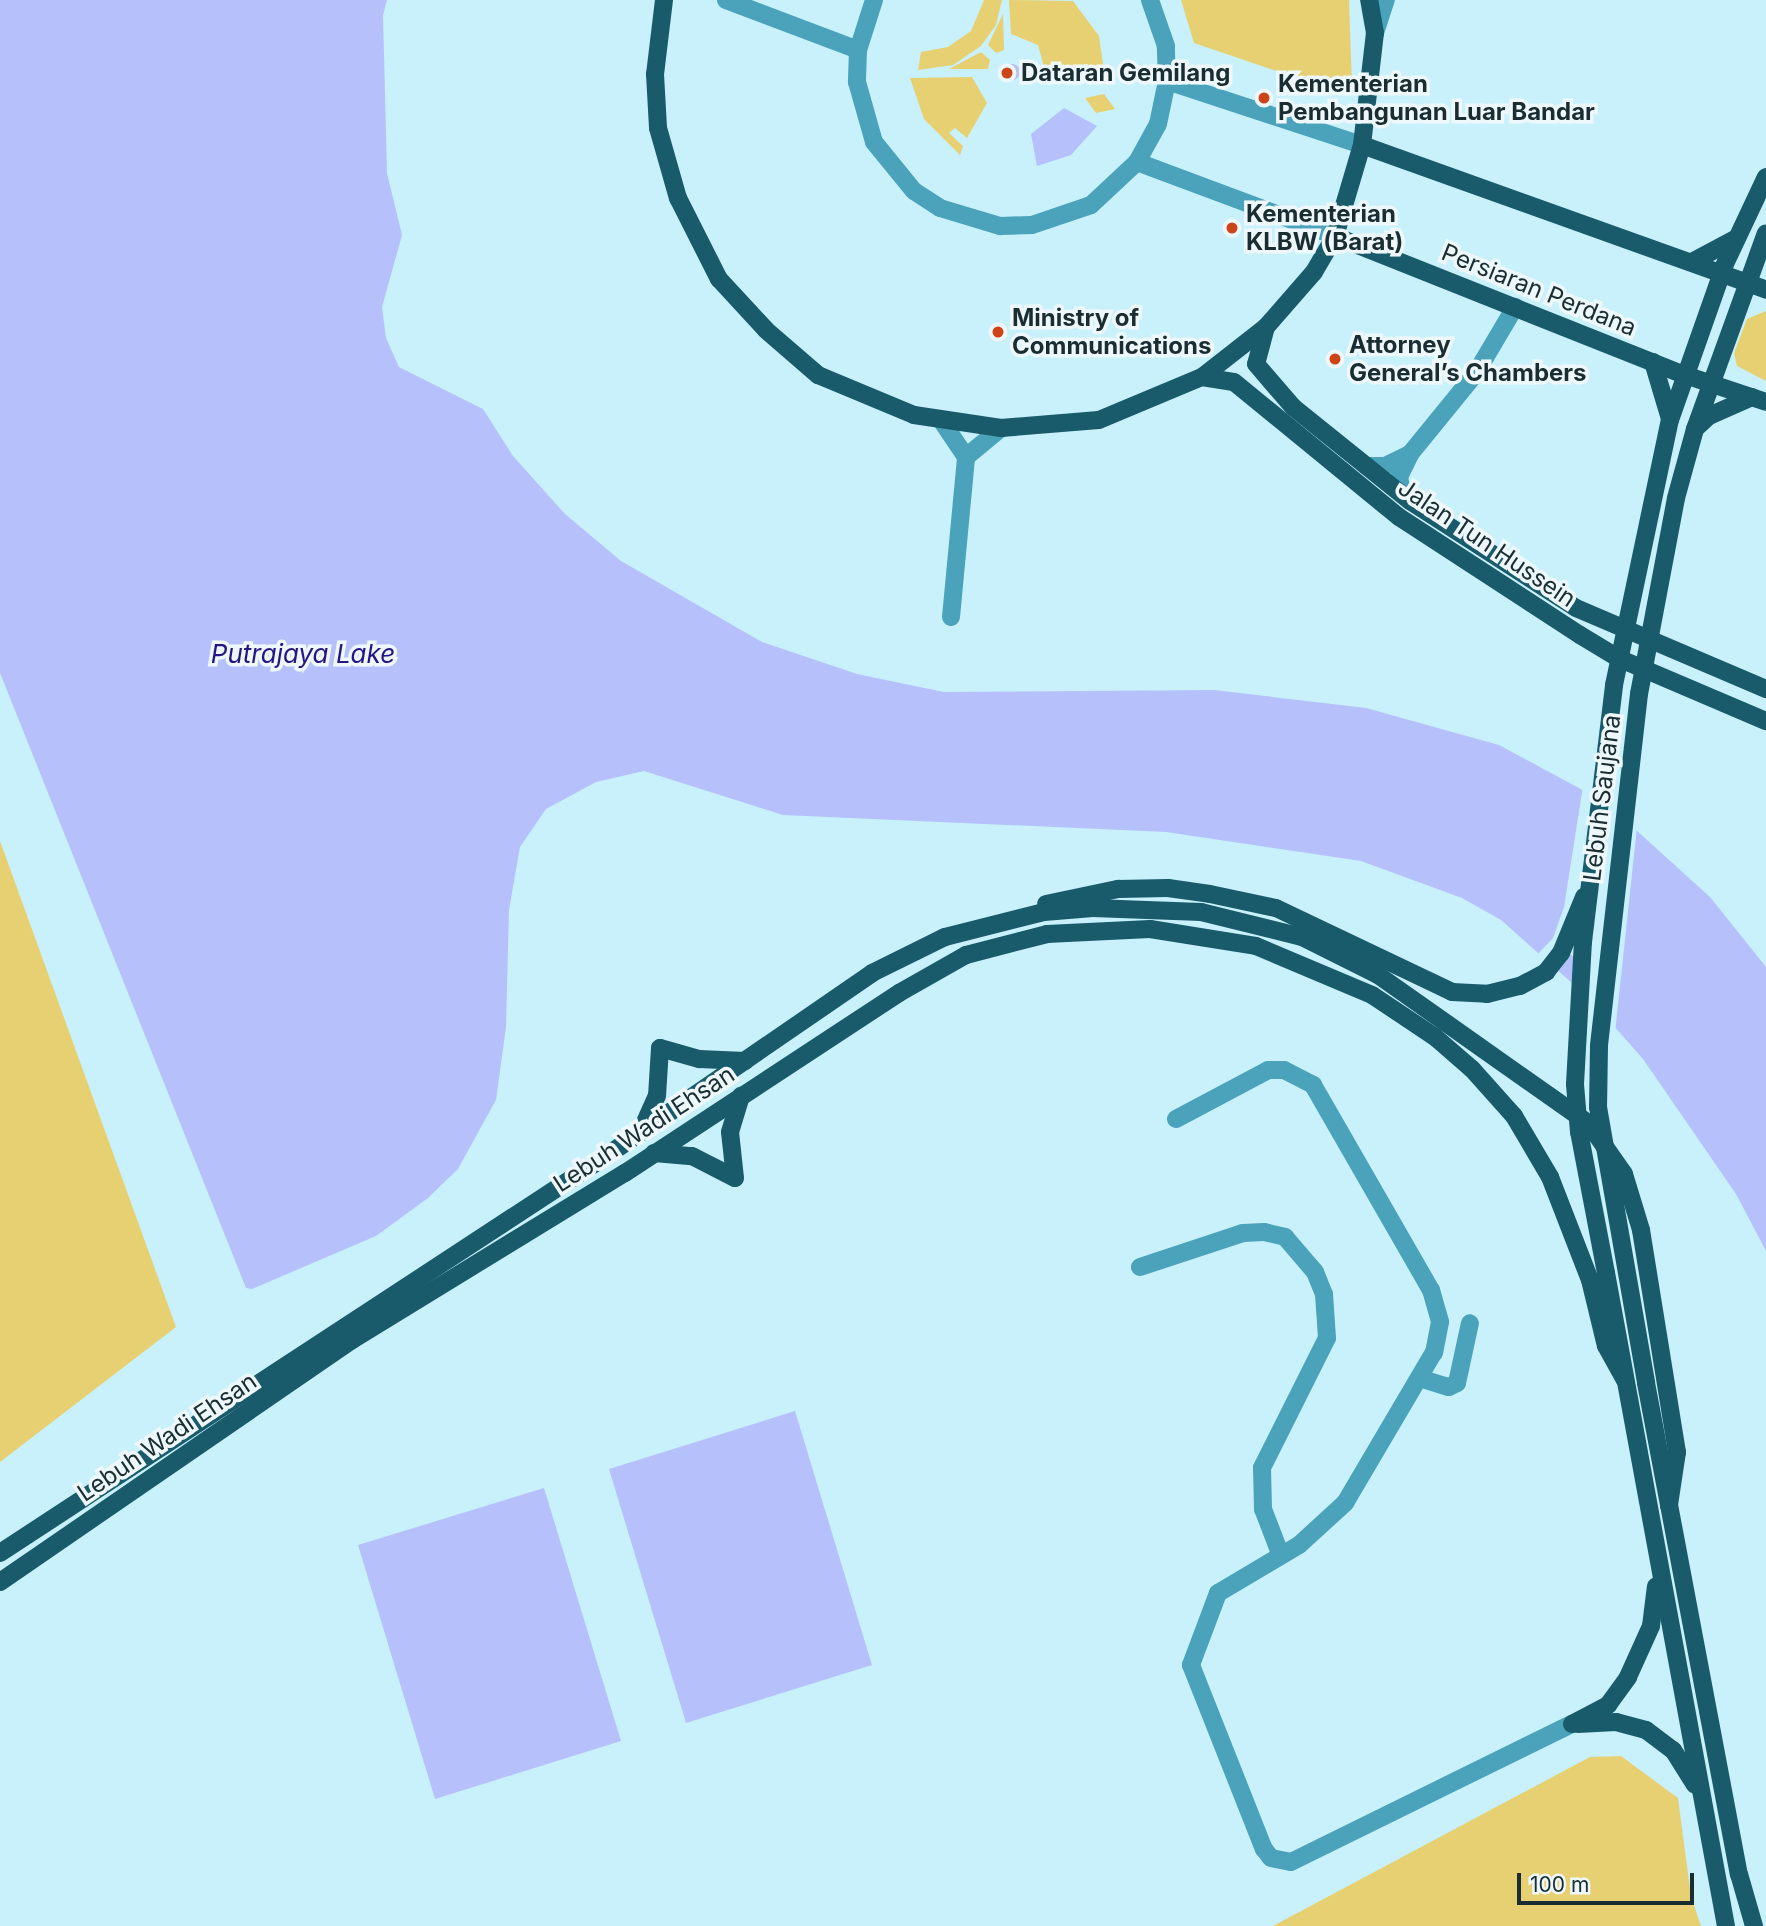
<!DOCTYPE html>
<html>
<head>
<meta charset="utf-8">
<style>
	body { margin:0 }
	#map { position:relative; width:1766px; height:1926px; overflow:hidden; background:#c8f1fc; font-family:Inter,sans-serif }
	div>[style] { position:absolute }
	.green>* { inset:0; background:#e7d071 }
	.water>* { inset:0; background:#b6c1fc }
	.round { border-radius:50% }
	.pier>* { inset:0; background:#c8f1fc }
	.minor>* { height:18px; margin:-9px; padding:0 9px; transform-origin:9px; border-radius:9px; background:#4aa3ba }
	.major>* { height:18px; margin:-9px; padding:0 9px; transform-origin:9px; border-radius:9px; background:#195b6b }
	.major-bridge>* { height:18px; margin:-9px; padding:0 9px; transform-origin:9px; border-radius:9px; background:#195b6b }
	.dots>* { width:19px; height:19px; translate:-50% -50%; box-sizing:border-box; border:4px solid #eef8fb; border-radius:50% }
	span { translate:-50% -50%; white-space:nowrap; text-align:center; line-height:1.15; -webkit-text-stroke:7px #eef8fb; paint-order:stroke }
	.poi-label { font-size:24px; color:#192d33; font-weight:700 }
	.left { translate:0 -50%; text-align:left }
	.street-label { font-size:24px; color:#192d33 }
	.water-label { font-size:26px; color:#251585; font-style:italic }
	.scale { position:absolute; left:1517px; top:1873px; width:177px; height:32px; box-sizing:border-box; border:4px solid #192d33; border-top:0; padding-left:9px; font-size:21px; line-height:24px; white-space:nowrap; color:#192d33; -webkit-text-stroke:5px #eef8fb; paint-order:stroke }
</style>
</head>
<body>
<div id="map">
	<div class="green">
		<div style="clip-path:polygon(984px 0,1002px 0,996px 25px,981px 46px,953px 65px,918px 70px,921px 52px,948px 47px,971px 31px)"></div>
		<div style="clip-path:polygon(1009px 0,1073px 1px,1099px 36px,1106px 85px,1046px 74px,1038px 45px,1011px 34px)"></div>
		<div style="clip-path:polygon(1181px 0,1349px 0,1352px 87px,1335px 91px,1194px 43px)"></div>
		<div style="clip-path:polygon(1003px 14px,1004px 50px,996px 53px,988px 45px)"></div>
		<div style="clip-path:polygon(981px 52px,990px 60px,988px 69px,949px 69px)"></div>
		<div style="clip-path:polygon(972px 77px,987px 103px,967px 138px,955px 128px,949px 133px,963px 146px,960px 155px,924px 119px,910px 78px)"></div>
		<div style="clip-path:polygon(1104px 94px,1115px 109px,1096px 113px,1085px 98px)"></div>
		<div style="clip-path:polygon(1766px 311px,1766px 381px,1737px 366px,1734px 353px,1747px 319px)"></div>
		<div style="clip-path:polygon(0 841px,176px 1327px,0 1462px)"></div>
		<div style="clip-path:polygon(1621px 1756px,1678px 1798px,1691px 1896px,1701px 1926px,1273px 1926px,1590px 1757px)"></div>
	</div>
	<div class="water">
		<div style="clip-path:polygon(0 0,387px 0,383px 15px,387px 173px,402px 235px,382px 307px,386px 338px,399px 367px,483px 409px,513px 456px,565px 514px,621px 561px,762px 642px,857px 674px,944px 692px,1214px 690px,1366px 708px,1499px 745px,1605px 802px,1710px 897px,1766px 967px,1766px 1251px,1736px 1194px,1643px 1059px,1590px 999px,1501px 920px,1462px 898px,1361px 861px,1166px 832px,783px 815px,644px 771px,596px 782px,546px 809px,520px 847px,509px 910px,506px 1027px,496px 1100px,458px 1169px,428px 1198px,376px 1236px,252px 1289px,246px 1288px,0 673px)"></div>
		<div class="round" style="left:1004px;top:64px;width:16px;height:16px"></div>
		<div style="clip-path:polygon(1064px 108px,1097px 126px,1071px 155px,1037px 166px,1031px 134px)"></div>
		<div style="clip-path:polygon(795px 1411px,872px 1665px,686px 1723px,609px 1469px)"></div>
		<div style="clip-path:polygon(544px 1488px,621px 1741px,435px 1799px,358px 1545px)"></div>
	</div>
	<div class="pier">
		<div style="clip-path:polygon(1583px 786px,1607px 799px,1637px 827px,1615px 1033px,1571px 987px,1575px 959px,1571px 954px,1556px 974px,1536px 956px,1553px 938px,1564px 907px)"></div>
	</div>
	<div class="minor">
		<div style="left:726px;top:0;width:141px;rotate:20.7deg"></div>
		<div style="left:874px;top:0;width:52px;rotate:107.7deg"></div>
		<div style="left:858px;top:50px;width:32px;rotate:92deg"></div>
		<div style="left:857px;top:82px;width:62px;rotate:74.2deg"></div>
		<div style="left:874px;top:142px;width:63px;rotate:50.8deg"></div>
		<div style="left:914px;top:191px;width:31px;rotate:33deg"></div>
		<div style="left:940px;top:208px;width:63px;rotate:16.7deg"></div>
		<div style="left:1000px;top:226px;width:32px;rotate:-2deg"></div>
		<div style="left:1032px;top:225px;width:62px;rotate:-18.7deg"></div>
		<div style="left:1091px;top:205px;width:63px;rotate:-43.1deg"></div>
		<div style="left:1137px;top:162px;width:43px;rotate:-61.1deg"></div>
		<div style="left:1158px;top:124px;width:44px;rotate:-78.2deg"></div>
		<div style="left:1167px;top:81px;width:35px;rotate:-92deg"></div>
		<div style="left:1166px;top:46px;width:49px;rotate:-109.2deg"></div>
		<div style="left:1375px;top:33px;width:35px;rotate:-72deg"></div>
		<div style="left:1167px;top:81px;width:205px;rotate:18.2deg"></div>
		<div style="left:1137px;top:162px;width:211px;rotate:20.5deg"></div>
		<div style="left:941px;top:420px;width:45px;rotate:56deg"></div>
		<div style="left:1366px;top:466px;width:19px"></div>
		<div style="left:1385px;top:466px;width:28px;rotate:-26deg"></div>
		<div style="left:1403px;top:495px;width:18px;rotate:-103deg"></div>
		<div style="left:1399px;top:477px;width:25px;rotate:-64deg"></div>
		<div style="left:1410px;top:454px;width:104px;rotate:-50.8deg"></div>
		<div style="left:1476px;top:373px;width:77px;rotate:-59.4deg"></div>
		<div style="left:951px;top:617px;width:161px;rotate:-84.6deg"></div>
		<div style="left:966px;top:457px;width:45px;rotate:-39.6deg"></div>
		<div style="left:1176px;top:1119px;width:104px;rotate:-28deg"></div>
		<div style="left:1268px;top:1070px;width:16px"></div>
		<div style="left:1284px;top:1070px;width:33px;rotate:27deg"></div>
		<div style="left:1313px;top:1085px;width:237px;rotate:60.1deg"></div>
		<div style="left:1431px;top:1290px;width:33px;rotate:74deg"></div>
		<div style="left:1440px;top:1322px;width:31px;rotate:101deg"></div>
		<div style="left:1434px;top:1352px;width:175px;rotate:120.5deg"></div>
		<div style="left:1345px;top:1503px;width:62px;rotate:137.6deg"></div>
		<div style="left:1299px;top:1545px;width:94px;rotate:149.3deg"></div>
		<div style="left:1218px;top:1593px;width:77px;rotate:110.6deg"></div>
		<div style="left:1191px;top:1665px;width:198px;rotate:68.4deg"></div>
		<div style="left:1264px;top:1849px;width:11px;rotate:52deg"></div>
		<div style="left:1271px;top:1858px;width:20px;rotate:11deg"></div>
		<div style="left:1291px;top:1862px;width:313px;rotate:-26.2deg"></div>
		<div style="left:1140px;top:1267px;width:108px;rotate:-18.3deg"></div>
		<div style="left:1243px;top:1233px;width:21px;rotate:-3deg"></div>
		<div style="left:1264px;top:1232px;width:22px;rotate:13deg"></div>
		<div style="left:1285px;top:1237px;width:46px;rotate:49.4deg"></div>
		<div style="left:1315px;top:1272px;width:24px;rotate:68deg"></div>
		<div style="left:1324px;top:1294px;width:44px;rotate:86.1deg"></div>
		<div style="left:1327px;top:1338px;width:145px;rotate:116.6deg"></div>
		<div style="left:1262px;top:1468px;width:41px;rotate:88.6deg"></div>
		<div style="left:1263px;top:1509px;width:50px;rotate:69deg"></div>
		<div style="left:1419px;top:1378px;width:31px;rotate:17deg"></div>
		<div style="left:1449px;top:1387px;width:9px;rotate:-27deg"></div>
		<div style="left:1457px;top:1383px;width:61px;rotate:-77.8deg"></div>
	</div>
	<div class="major">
		<div style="left:664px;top:0;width:75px;rotate:96.9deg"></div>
		<div style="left:655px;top:74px;width:54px;rotate:86.8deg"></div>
		<div style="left:658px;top:128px;width:73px;rotate:74.1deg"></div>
		<div style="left:678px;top:198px;width:91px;rotate:63.2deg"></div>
		<div style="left:719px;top:279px;width:69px;rotate:47.3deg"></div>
		<div style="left:766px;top:330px;width:69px;rotate:40.9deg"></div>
		<div style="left:818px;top:375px;width:104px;rotate:22.6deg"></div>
		<div style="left:914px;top:415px;width:88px;rotate:8.5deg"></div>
		<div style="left:1001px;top:428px;width:98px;rotate:-4.7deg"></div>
		<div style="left:1099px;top:420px;width:112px;rotate:-22.7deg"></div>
		<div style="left:1202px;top:377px;width:81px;rotate:-38deg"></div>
		<div style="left:1266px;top:327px;width:73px;rotate:-48.9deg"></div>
		<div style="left:1314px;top:272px;width:42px;rotate:-59.7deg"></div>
		<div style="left:1335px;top:236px;width:95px;rotate:-73.5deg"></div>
		<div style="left:1362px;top:145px;width:113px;rotate:-83.4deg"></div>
		<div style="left:1375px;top:33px;width:34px;rotate:-100deg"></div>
		<div style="left:1362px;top:145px;width:429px;rotate:19.7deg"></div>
		<div style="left:1335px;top:236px;width:377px;rotate:21.7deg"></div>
		<div style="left:1685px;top:375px;width:85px;rotate:18.4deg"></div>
		<div style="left:1692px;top:262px;width:51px;rotate:-28.1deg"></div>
		<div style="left:1266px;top:327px;width:38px;rotate:105deg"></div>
		<div style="left:1256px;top:364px;width:57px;rotate:49.3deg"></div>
		<div style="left:1293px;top:407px;width:150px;rotate:38.8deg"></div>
		<div style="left:1410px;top:501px;width:197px;rotate:32.8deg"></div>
		<div style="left:1576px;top:608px;width:207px;rotate:23.1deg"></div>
		<div style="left:1653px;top:362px;width:59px;rotate:73.4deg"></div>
		<div style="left:1202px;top:377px;width:32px;rotate:9deg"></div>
		<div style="left:1234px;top:382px;width:213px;rotate:39.3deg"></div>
		<div style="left:1399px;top:517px;width:216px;rotate:33.1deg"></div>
		<div style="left:1580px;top:635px;width:44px;rotate:31.2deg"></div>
		<div style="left:1618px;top:658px;width:161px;rotate:23.1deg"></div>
		<div style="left:1695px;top:429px;width:19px;rotate:-43deg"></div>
		<div style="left:1709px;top:416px;width:47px;rotate:-23.8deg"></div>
		<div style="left:1614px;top:685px;width:271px;rotate:-78.1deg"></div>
		<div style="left:1670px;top:420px;width:165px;rotate:-70.6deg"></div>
		<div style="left:1725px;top:264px;width:96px;rotate:-64.8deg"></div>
		<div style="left:1639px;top:694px;width:199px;rotate:-79.3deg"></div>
		<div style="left:1676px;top:498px;width:72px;rotate:-74.6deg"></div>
		<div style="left:1695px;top:429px;width:208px;rotate:-70.1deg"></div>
		<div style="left:1046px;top:904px;width:74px;rotate:-11.8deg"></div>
		<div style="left:1118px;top:889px;width:50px;rotate:-1.1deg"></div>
		<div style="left:1168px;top:888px;width:42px;rotate:8.1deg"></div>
		<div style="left:1210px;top:894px;width:67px;rotate:12deg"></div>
		<div style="left:1276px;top:908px;width:195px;rotate:25.5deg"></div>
		<div style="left:1452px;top:992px;width:35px;rotate:3deg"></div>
		<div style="left:1487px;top:994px;width:34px;rotate:-14deg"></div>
		<div style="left:1520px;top:986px;width:30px;rotate:-28deg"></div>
		<div style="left:1546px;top:972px;width:24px;rotate:-52deg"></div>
		<div style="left:1561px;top:953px;width:61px;rotate:-67.7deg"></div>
		<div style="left:642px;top:1129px;width:36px;rotate:-66deg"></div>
		<div style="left:657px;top:1096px;width:48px;rotate:-86.4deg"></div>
		<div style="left:660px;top:1048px;width:41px;rotate:15.8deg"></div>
		<div style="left:699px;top:1059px;width:46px;rotate:2.5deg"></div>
		<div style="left:654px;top:1153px;width:38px;rotate:5deg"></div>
		<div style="left:692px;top:1156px;width:48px;rotate:27.1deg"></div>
		<div style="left:735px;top:1178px;width:46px;rotate:-96.2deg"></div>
		<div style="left:730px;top:1132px;width:38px;rotate:-73deg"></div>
		<div style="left:1606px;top:1273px;width:664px;rotate:79.59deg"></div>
		<div style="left:1646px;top:1383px;width:500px;rotate:79.3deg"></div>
		<div style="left:1739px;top:1874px;width:54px;rotate:73.9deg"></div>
		<div style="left:0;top:1553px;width:732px;rotate:-33.23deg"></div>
		<div style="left:612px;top:1152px;width:316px;rotate:-34.5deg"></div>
		<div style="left:872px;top:973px;width:81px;rotate:-26.3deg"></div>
		<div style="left:945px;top:937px;width:102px;rotate:-14.2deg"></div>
		<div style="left:1044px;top:912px;width:49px;rotate:-4.7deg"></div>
		<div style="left:1093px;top:908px;width:108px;rotate:2.1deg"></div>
		<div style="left:1201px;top:912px;width:104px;rotate:13.9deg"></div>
		<div style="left:1302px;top:937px;width:85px;rotate:26.6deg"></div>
		<div style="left:1378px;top:975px;width:258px;rotate:35.2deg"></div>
		<div style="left:1589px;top:1124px;width:61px;rotate:55deg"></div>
		<div style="left:1624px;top:1174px;width:59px;rotate:73.1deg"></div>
		<div style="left:1641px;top:1230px;width:225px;rotate:80.8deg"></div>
		<div style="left:1677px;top:1452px;width:54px;rotate:98.6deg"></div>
		<div style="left:0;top:1582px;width:427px;rotate:-34.5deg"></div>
		<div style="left:352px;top:1340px;width:320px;rotate:-31.5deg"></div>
		<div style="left:625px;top:1173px;width:328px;rotate:-33.3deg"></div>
		<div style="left:899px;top:993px;width:77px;rotate:-29.6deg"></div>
		<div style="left:966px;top:955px;width:84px;rotate:-14.5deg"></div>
		<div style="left:1047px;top:934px;width:103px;rotate:-2.8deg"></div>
		<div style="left:1150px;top:929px;width:107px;rotate:9.1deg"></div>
		<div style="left:1256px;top:946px;width:126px;rotate:22.9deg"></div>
		<div style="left:1372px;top:995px;width:76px;rotate:33.7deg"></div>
		<div style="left:1435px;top:1037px;width:49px;rotate:40.9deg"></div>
		<div style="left:1472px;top:1069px;width:63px;rotate:48.2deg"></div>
		<div style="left:1514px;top:1116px;width:71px;rotate:59.5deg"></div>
		<div style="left:1550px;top:1177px;width:110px;rotate:68.8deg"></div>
		<div style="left:1590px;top:1280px;width:68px;rotate:76.4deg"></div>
		<div style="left:1606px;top:1346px;width:38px;rotate:61deg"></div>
		<div style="left:1572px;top:1724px;width:41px;rotate:-27.8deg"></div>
		<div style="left:1608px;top:1705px;width:34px;rotate:-54deg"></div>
		<div style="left:1628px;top:1677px;width:56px;rotate:-65.7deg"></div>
		<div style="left:1651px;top:1626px;width:40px;rotate:-82.9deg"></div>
		<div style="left:1578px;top:1724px;width:38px;rotate:-3deg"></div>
		<div style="left:1616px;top:1722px;width:31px;rotate:15deg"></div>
		<div style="left:1646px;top:1730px;width:34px;rotate:37deg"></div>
		<div style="left:1673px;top:1750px;width:41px;rotate:57.8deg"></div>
	</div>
	<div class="major-bridge">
		<div style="left:1639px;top:694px;width:354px;rotate:96.5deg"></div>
		<div style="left:1599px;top:1046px;width:61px;rotate:90.9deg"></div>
		<div style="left:1598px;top:1107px;width:280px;rotate:80.1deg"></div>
		<div style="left:1606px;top:1273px;width:144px;rotate:-100.8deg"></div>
		<div style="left:1579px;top:1132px;width:48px;rotate:-94.8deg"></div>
		<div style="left:1575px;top:1084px;width:142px;rotate:-86.8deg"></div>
		<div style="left:1583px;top:942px;width:259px;rotate:-83.1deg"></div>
	</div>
	<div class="dots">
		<div style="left:1007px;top:73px;background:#cd4419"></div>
		<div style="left:1264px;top:98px;background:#cd4419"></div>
		<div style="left:1232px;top:228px;background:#cd4419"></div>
		<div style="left:998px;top:332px;background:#cd4419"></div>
		<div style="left:1335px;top:359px;background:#cd4419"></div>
	</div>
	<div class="poi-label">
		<span class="left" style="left:1021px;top:73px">Dataran Gemilang</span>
		<span class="left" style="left:1278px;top:98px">Kementerian<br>Pembangunan Luar Bandar</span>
		<span class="left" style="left:1246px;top:228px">Kementerian<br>KLBW (Barat)</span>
		<span class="left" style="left:1012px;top:332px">Ministry of<br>Communications</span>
		<span class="left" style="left:1349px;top:359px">Attorney<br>General’s Chambers</span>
	</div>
	<div class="street-label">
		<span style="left:1539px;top:290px;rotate:22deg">Persiaran Perdana</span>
		<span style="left:1487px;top:543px;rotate:34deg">Jalan Tun Hussein</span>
		<span style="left:1602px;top:798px;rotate:-83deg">Lebuh Saujana</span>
		<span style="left:644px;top:1129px;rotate:-33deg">Lebuh Wadi Ehsan</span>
		<span style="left:167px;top:1437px;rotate:-34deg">Lebuh Wadi Ehsan</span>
	</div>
	<div class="water-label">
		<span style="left:303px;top:654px">Putrajaya Lake</span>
	</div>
	<div class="scale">100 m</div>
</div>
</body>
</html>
